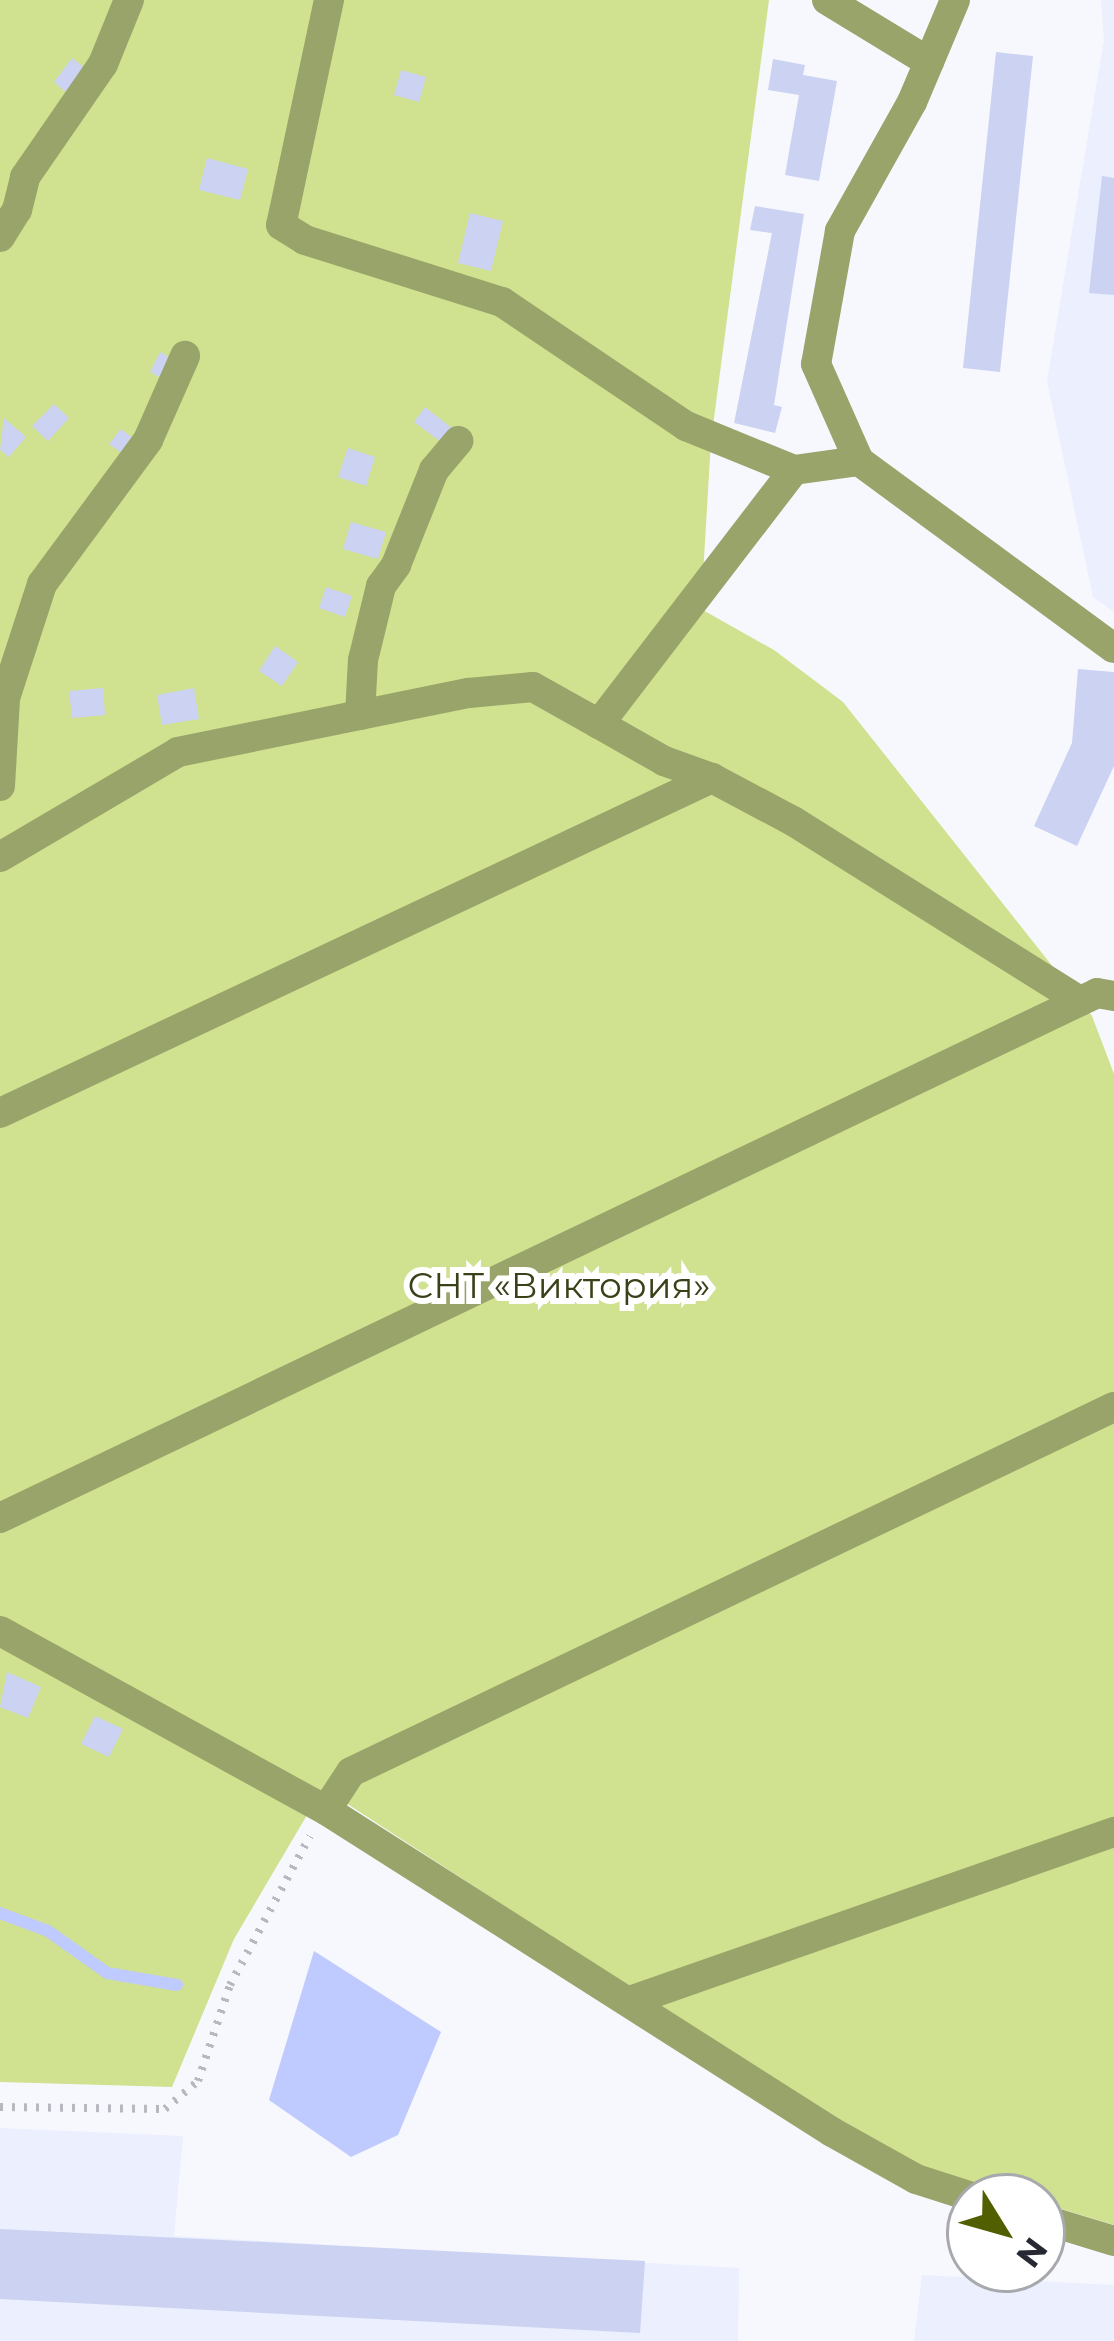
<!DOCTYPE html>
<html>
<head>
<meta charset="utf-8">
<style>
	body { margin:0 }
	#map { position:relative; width:1114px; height:2341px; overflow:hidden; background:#f7f8fe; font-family:Montserrat,sans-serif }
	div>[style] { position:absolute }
	.built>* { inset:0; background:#ebeffe }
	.green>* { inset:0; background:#d0e190 }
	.water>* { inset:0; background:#bfcafe }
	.stream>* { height:12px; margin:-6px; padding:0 6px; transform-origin:6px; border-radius:6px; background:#bfcafe }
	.building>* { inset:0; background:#ccd2f1 }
	.path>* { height:8px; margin-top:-4px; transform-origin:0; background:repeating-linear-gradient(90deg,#b7b9c1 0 3px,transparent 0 12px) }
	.minor>* { height:30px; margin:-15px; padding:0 15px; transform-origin:15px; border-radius:15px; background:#98a469 }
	span { translate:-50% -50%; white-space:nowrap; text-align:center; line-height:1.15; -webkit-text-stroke:12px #fff; paint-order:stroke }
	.park-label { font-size:36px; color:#394119 }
	.north { position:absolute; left:946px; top:2173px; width:120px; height:120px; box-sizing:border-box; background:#fff; border:3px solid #a8a9ae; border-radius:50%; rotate:127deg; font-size:33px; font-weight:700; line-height:48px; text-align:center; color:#262934 }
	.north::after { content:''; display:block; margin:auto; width:42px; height:54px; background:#525f00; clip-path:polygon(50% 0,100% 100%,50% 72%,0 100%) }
</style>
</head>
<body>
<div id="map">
	<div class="built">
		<div style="clip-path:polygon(1101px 0,1114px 0,1114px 612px,1093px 597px,1047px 381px,1104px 40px)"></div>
		<div style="clip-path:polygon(0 2128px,183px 2136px,174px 2236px,739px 2268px,738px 2341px,0 2341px)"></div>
		<div style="clip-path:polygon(922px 2275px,1114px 2285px,1114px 2341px,914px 2341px)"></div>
	</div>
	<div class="green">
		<div style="clip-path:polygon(0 0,769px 0,711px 441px,701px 609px,774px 650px,843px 702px,1092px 1016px,1114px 1074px,1114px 2225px,1042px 2203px,1042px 2197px,1022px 2197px,924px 2167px,836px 2122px,323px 1788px,234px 1939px,172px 2087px,0 2082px)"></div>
	</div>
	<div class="water">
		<div style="clip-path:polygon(314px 1951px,441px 2032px,398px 2135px,351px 2157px,269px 2100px)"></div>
	</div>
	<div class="stream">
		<div style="left:0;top:1913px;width:51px;rotate:20.6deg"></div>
		<div style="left:48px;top:1931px;width:72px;rotate:35.4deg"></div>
		<div style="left:107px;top:1973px;width:71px;rotate:9.7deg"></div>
	</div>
	<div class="building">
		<div style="clip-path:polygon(996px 52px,1033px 56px,1000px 372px,963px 368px)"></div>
		<div style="clip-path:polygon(72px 58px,89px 71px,69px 95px,54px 82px)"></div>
		<div style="clip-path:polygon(773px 59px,805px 65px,803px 75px,837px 81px,819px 181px,785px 175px,799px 95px,768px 90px)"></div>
		<div style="clip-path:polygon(401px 70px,426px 77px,419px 102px,394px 95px)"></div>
		<div style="clip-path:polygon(207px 158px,248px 169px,240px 200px,199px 190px)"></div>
		<div style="clip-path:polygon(1102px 176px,1114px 178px,1114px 295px,1089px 293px)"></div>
		<div style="clip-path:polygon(755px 206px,804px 214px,774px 405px,782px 407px,775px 433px,734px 423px,772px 233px,750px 230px)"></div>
		<div style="clip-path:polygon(470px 213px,503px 221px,491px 271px,458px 263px)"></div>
		<div style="clip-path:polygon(160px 352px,175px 360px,165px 380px,150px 372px)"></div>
		<div style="clip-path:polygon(54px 404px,69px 418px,48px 441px,32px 426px)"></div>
		<div style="clip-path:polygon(425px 407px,452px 428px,441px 442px,414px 422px)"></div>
		<div style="clip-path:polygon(4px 418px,26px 437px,9px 457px,0 450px)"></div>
		<div style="clip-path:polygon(121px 429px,138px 442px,127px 457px,109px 444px)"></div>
		<div style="clip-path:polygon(348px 448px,375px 457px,366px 486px,338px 477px)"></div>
		<div style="clip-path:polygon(351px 522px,386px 532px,378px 559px,343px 549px)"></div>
		<div style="clip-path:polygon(326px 587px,352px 596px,345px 617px,319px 608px)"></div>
		<div style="clip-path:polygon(275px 646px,298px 662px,282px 686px,259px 671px)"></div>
		<div style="clip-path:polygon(1078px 669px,1114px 672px,1114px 766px,1077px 846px,1034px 826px,1072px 743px)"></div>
		<div style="clip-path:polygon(103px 688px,105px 715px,72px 718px,69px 691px)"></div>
		<div style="clip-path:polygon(194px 688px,199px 719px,162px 725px,157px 695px)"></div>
		<div style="clip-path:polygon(7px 1672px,41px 1687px,28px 1718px,0 1707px)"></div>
		<div style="clip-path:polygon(95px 1716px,123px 1729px,109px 1757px,81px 1744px)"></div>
		<div style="clip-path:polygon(0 2229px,645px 2261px,640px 2333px,0 2299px)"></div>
	</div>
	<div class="path">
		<div style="left:0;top:2107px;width:165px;rotate:0.7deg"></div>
		<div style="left:165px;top:2109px;width:43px;rotate:-40.3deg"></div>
		<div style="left:198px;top:2081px;width:101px;rotate:-71.6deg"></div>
		<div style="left:230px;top:1985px;width:169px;rotate:-61.8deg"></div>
	</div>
	<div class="minor">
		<div style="left:329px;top:0;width:230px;rotate:102deg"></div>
		<div style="left:281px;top:225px;width:28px;rotate:32deg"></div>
		<div style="left:305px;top:240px;width:207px;rotate:17.5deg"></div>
		<div style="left:502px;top:302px;width:222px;rotate:34deg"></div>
		<div style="left:686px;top:426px;width:117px;rotate:22.2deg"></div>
		<div style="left:794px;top:470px;width:66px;rotate:-7.9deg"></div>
		<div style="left:827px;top:0;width:119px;rotate:31.3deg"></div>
		<div style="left:929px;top:62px;width:43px;rotate:113deg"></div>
		<div style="left:912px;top:102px;width:148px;rotate:119.2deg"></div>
		<div style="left:840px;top:231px;width:135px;rotate:100.2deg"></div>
		<div style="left:816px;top:364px;width:106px;rotate:66.1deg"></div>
		<div style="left:859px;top:461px;width:316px;rotate:36.3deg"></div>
		<div style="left:929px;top:62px;width:67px;rotate:-67.2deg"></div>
		<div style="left:0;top:237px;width:32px;rotate:-58deg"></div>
		<div style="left:17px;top:210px;width:34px;rotate:-76deg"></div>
		<div style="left:25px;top:177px;width:137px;rotate:-55.4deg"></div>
		<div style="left:103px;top:64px;width:69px;rotate:-67.9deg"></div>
		<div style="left:360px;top:715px;width:55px;rotate:-86.9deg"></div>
		<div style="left:363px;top:660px;width:76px;rotate:-76.3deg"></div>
		<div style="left:381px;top:586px;width:26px;rotate:-54deg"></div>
		<div style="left:396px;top:565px;width:102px;rotate:-68.2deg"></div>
		<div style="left:434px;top:470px;width:38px;rotate:-50deg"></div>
		<div style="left:599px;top:724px;width:75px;rotate:29.6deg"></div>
		<div style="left:664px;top:761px;width:51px;rotate:19.5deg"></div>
		<div style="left:0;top:786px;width:88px;rotate:-86.7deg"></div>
		<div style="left:5px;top:698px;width:120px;rotate:-72deg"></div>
		<div style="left:42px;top:584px;width:179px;rotate:-53.6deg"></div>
		<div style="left:148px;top:440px;width:92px;rotate:-66.2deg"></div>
		<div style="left:0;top:857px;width:207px;rotate:-30.5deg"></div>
		<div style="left:178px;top:752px;width:297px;rotate:-11.5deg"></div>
		<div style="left:469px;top:693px;width:64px;rotate:-5.4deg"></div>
		<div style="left:533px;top:687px;width:76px;rotate:29.3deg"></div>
		<div style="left:599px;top:724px;width:320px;rotate:-52.5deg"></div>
		<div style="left:0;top:1113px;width:787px;rotate:-25.2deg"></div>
		<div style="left:712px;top:778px;width:92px;rotate:28deg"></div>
		<div style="left:793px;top:821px;width:339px;rotate:32.1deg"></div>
		<div style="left:0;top:1518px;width:1216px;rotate:-25.57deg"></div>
		<div style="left:1097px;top:993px;width:17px;rotate:10deg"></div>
		<div style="left:0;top:1631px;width:372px;rotate:28.8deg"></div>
		<div style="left:326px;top:1810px;width:600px;rotate:32.47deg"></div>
		<div style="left:832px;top:2132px;width:96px;rotate:29.2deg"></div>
		<div style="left:916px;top:2179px;width:59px;rotate:17.8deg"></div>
		<div style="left:326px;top:1810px;width:45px;rotate:-56.7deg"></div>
		<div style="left:351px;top:1772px;width:846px;rotate:-25.57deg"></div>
		<div style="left:630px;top:2001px;width:513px;rotate:-19.25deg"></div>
		<div style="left:1042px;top:2219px;width:75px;rotate:17deg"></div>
	</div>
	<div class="park-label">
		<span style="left:559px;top:1286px">СНТ «Виктория»</span>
	</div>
	<div class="north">N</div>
</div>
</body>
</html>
